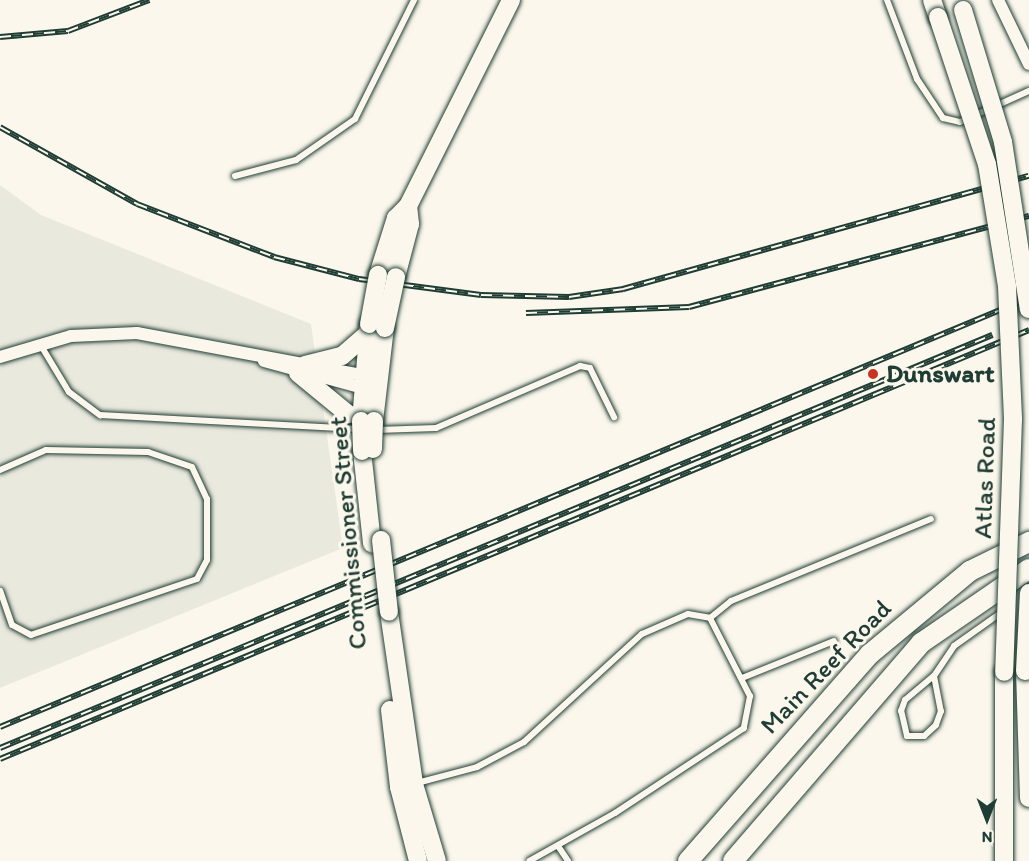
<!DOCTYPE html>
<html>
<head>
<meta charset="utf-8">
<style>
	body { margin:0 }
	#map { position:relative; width:1029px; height:861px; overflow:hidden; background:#fbf7ec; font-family:Itim,sans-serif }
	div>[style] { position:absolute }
	.built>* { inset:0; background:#eae9de }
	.roads { filter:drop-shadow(0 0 2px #1f3d34) drop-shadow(0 0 2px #1f3d34) }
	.lane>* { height:6px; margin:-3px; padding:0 3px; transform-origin:3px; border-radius:3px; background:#fbf7ec }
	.street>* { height:12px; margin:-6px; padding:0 6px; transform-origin:6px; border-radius:6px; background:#fbf7ec }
	.secondary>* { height:18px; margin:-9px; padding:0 9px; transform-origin:9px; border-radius:9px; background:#fbf7ec }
	.primary>* { height:20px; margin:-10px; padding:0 10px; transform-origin:10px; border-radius:10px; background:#fbf7ec }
	.rail>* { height:6px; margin-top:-3px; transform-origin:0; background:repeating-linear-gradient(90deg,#fbf7ec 0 11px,#1f3d34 0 22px); box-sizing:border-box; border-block:2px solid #1f3d34 }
	.bridges { filter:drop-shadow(0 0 2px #1f3d34) drop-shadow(0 0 2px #1f3d34) }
	.secondary-bridge>* { height:18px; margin:-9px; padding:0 9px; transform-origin:9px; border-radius:9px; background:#fbf7ec }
	.dots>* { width:16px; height:16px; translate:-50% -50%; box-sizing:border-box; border:3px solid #fbf7ec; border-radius:50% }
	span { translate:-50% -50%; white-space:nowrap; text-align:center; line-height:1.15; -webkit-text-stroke:6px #fbf7ec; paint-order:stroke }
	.poi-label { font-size:26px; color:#1f3d34; font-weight:700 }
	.left { translate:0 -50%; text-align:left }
	.street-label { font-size:26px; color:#1f3d34 }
	.north { position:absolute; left:957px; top:789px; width:60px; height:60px; -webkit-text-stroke:4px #fbf7ec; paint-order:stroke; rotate:180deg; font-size:16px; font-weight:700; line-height:24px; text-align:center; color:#1f3d34 }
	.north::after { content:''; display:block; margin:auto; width:21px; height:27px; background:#1f3d34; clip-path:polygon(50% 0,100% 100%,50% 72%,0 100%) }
</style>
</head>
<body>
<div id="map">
	<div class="built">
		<div style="clip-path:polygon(0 185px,41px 215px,311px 324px,343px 548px,0 688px)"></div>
	</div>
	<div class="roads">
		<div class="lane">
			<div style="left:887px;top:0;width:85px;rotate:69.2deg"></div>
			<div style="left:917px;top:79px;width:47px;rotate:56.3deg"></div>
			<div style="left:943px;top:118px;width:17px;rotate:13deg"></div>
			<div style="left:960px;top:122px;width:76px;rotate:-24.2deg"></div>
			<div style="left:235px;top:176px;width:63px;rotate:-14.7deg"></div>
			<div style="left:296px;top:160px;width:72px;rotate:-34.8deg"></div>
			<div style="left:355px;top:119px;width:133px;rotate:-63.6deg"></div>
			<div style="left:40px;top:344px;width:56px;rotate:58.9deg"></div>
			<div style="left:69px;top:392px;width:39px;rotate:37deg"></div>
			<div style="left:100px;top:415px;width:258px;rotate:3.1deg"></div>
			<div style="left:377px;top:430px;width:59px;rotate:-1.9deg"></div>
			<div style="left:436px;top:428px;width:157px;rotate:-23.3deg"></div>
			<div style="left:580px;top:366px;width:10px;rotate:11deg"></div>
			<div style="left:590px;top:368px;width:55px;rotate:63.9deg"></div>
			<div style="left:0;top:470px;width:50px;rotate:-23.5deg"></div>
			<div style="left:46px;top:450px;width:102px;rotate:1.1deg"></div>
			<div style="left:148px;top:452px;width:46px;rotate:18.8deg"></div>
			<div style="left:192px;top:467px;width:35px;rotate:65deg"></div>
			<div style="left:207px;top:499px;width:61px;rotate:90deg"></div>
			<div style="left:207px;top:560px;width:21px;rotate:118deg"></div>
			<div style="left:197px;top:579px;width:175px;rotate:161.4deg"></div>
			<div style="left:31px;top:635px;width:21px;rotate:-152deg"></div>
			<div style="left:12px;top:625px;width:36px;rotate:-109deg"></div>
			<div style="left:710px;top:618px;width:27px;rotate:-39deg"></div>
			<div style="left:731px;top:601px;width:216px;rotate:-22.3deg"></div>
			<div style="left:934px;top:676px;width:36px;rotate:79deg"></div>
			<div style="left:941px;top:711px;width:15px;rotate:110deg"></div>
			<div style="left:936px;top:725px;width:16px;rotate:137deg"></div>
			<div style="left:924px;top:736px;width:17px;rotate:180deg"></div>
			<div style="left:907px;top:736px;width:26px;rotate:-103deg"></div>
			<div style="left:901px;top:711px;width:12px;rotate:-70deg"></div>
			<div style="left:905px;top:700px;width:38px;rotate:-40deg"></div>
			<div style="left:934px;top:676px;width:36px;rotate:-56deg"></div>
			<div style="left:954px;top:646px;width:59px;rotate:-35.3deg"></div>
			<div style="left:742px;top:678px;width:99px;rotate:-21.9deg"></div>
			<div style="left:417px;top:783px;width:62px;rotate:-14.9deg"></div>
			<div style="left:477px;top:767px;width:53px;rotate:-28deg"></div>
			<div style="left:524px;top:742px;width:160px;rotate:-42.5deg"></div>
			<div style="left:642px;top:634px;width:50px;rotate:-23.5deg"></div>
			<div style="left:688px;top:614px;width:22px;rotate:10deg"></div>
			<div style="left:710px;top:618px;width:88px;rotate:62.9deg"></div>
			<div style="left:750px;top:696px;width:33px;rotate:101deg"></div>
			<div style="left:744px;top:728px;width:154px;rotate:146.6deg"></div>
			<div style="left:615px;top:813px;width:98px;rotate:150.8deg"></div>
			<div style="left:558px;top:846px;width:18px;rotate:56deg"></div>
		</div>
		<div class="street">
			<div style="left:998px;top:0;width:71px;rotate:64.2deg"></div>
			<div style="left:0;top:357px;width:74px;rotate:-16.5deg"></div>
			<div style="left:71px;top:336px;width:66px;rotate:-2.6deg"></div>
			<div style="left:137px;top:333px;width:239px;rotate:10.6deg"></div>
			<div style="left:264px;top:361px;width:111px;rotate:15.2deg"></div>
		</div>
		<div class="secondary">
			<div style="left:932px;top:0;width:18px;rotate:71deg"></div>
			<div style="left:378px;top:275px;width:60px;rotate:-72.5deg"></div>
			<div style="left:396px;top:218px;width:17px;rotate:-45deg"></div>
			<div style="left:408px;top:206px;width:230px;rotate:-63.4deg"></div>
			<div style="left:396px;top:277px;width:55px;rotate:-75.2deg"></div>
			<div style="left:410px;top:224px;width:18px;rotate:-96deg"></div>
			<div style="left:305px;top:365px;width:38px;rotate:-14deg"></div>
			<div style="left:342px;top:356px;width:33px;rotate:-41deg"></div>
			<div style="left:298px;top:373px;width:65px;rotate:39.4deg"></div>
			<div style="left:361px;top:421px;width:97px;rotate:-85.3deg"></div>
			<div style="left:374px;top:421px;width:94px;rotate:-83.3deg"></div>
			<div style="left:362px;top:451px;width:93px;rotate:83.8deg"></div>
			<div style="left:389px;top:612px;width:174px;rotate:81.7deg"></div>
			<div style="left:414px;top:784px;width:80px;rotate:73.4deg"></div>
			<div style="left:1025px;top:671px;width:127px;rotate:88.2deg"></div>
			<div style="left:1004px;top:672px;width:189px;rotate:90deg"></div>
			<div style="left:390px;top:710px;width:78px;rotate:83.3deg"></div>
			<div style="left:399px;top:787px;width:76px;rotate:75.6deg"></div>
		</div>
		<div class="primary">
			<div style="left:688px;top:861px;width:276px;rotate:-48.7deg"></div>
			<div style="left:870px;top:654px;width:130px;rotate:-39.7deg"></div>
			<div style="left:970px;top:571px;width:66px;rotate:-26.2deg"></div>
			<div style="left:733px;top:861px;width:288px;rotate:-49.2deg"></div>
			<div style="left:921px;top:643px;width:131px;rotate:-34.4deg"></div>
		</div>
	</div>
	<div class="rail">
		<div style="left:0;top:37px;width:68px;rotate:-5deg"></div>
		<div style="left:68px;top:31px;width:87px;rotate:-20.9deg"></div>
		<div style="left:0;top:127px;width:157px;rotate:29.3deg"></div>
		<div style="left:137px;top:204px;width:147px;rotate:21.1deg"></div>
		<div style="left:274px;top:257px;width:88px;rotate:14.5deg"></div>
		<div style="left:359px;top:279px;width:123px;rotate:7.5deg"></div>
		<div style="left:481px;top:295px;width:88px;rotate:1.3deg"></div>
		<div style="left:569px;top:297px;width:55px;rotate:-8.4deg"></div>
		<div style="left:623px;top:289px;width:421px;rotate:-15.6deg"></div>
		<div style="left:526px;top:313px;width:163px;rotate:-2.1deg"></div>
		<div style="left:689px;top:307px;width:352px;rotate:-15deg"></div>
		<div style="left:0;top:727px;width:1115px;rotate:-22.63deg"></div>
		<div style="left:0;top:748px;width:1075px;rotate:-22.6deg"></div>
		<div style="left:0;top:759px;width:1115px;rotate:-22.63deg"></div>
	</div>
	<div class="bridges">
		<div class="secondary-bridge">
			<div style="left:963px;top:10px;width:138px;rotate:73.1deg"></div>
			<div style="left:1003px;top:142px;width:169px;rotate:81.2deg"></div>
			<div style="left:938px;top:17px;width:155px;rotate:71.6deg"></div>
			<div style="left:987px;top:164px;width:124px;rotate:80.7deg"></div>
			<div style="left:1007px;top:286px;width:133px;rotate:87.4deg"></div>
			<div style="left:1013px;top:419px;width:253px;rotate:92deg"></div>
			<div style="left:369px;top:324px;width:50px;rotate:-79.6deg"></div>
			<div style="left:385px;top:328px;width:52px;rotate:-77.8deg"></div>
			<div style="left:361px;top:421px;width:30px;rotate:88deg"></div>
			<div style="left:373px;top:449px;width:28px;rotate:-88deg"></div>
			<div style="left:381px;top:540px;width:72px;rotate:83.7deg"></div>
			<div style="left:1025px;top:671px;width:78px;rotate:-87.1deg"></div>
		</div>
	</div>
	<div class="dots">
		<div style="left:873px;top:374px;background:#c8321e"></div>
	</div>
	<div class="poi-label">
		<span class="left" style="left:886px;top:374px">Dunswart</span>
	</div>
	<div class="street-label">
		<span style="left:985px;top:478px;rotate:-88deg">Atlas Road</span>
		<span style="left:348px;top:533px;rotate:-95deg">Commissioner Street</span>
		<span style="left:826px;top:667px;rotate:-46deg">Main Reef Road</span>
	</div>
	<div class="north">N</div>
</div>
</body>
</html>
